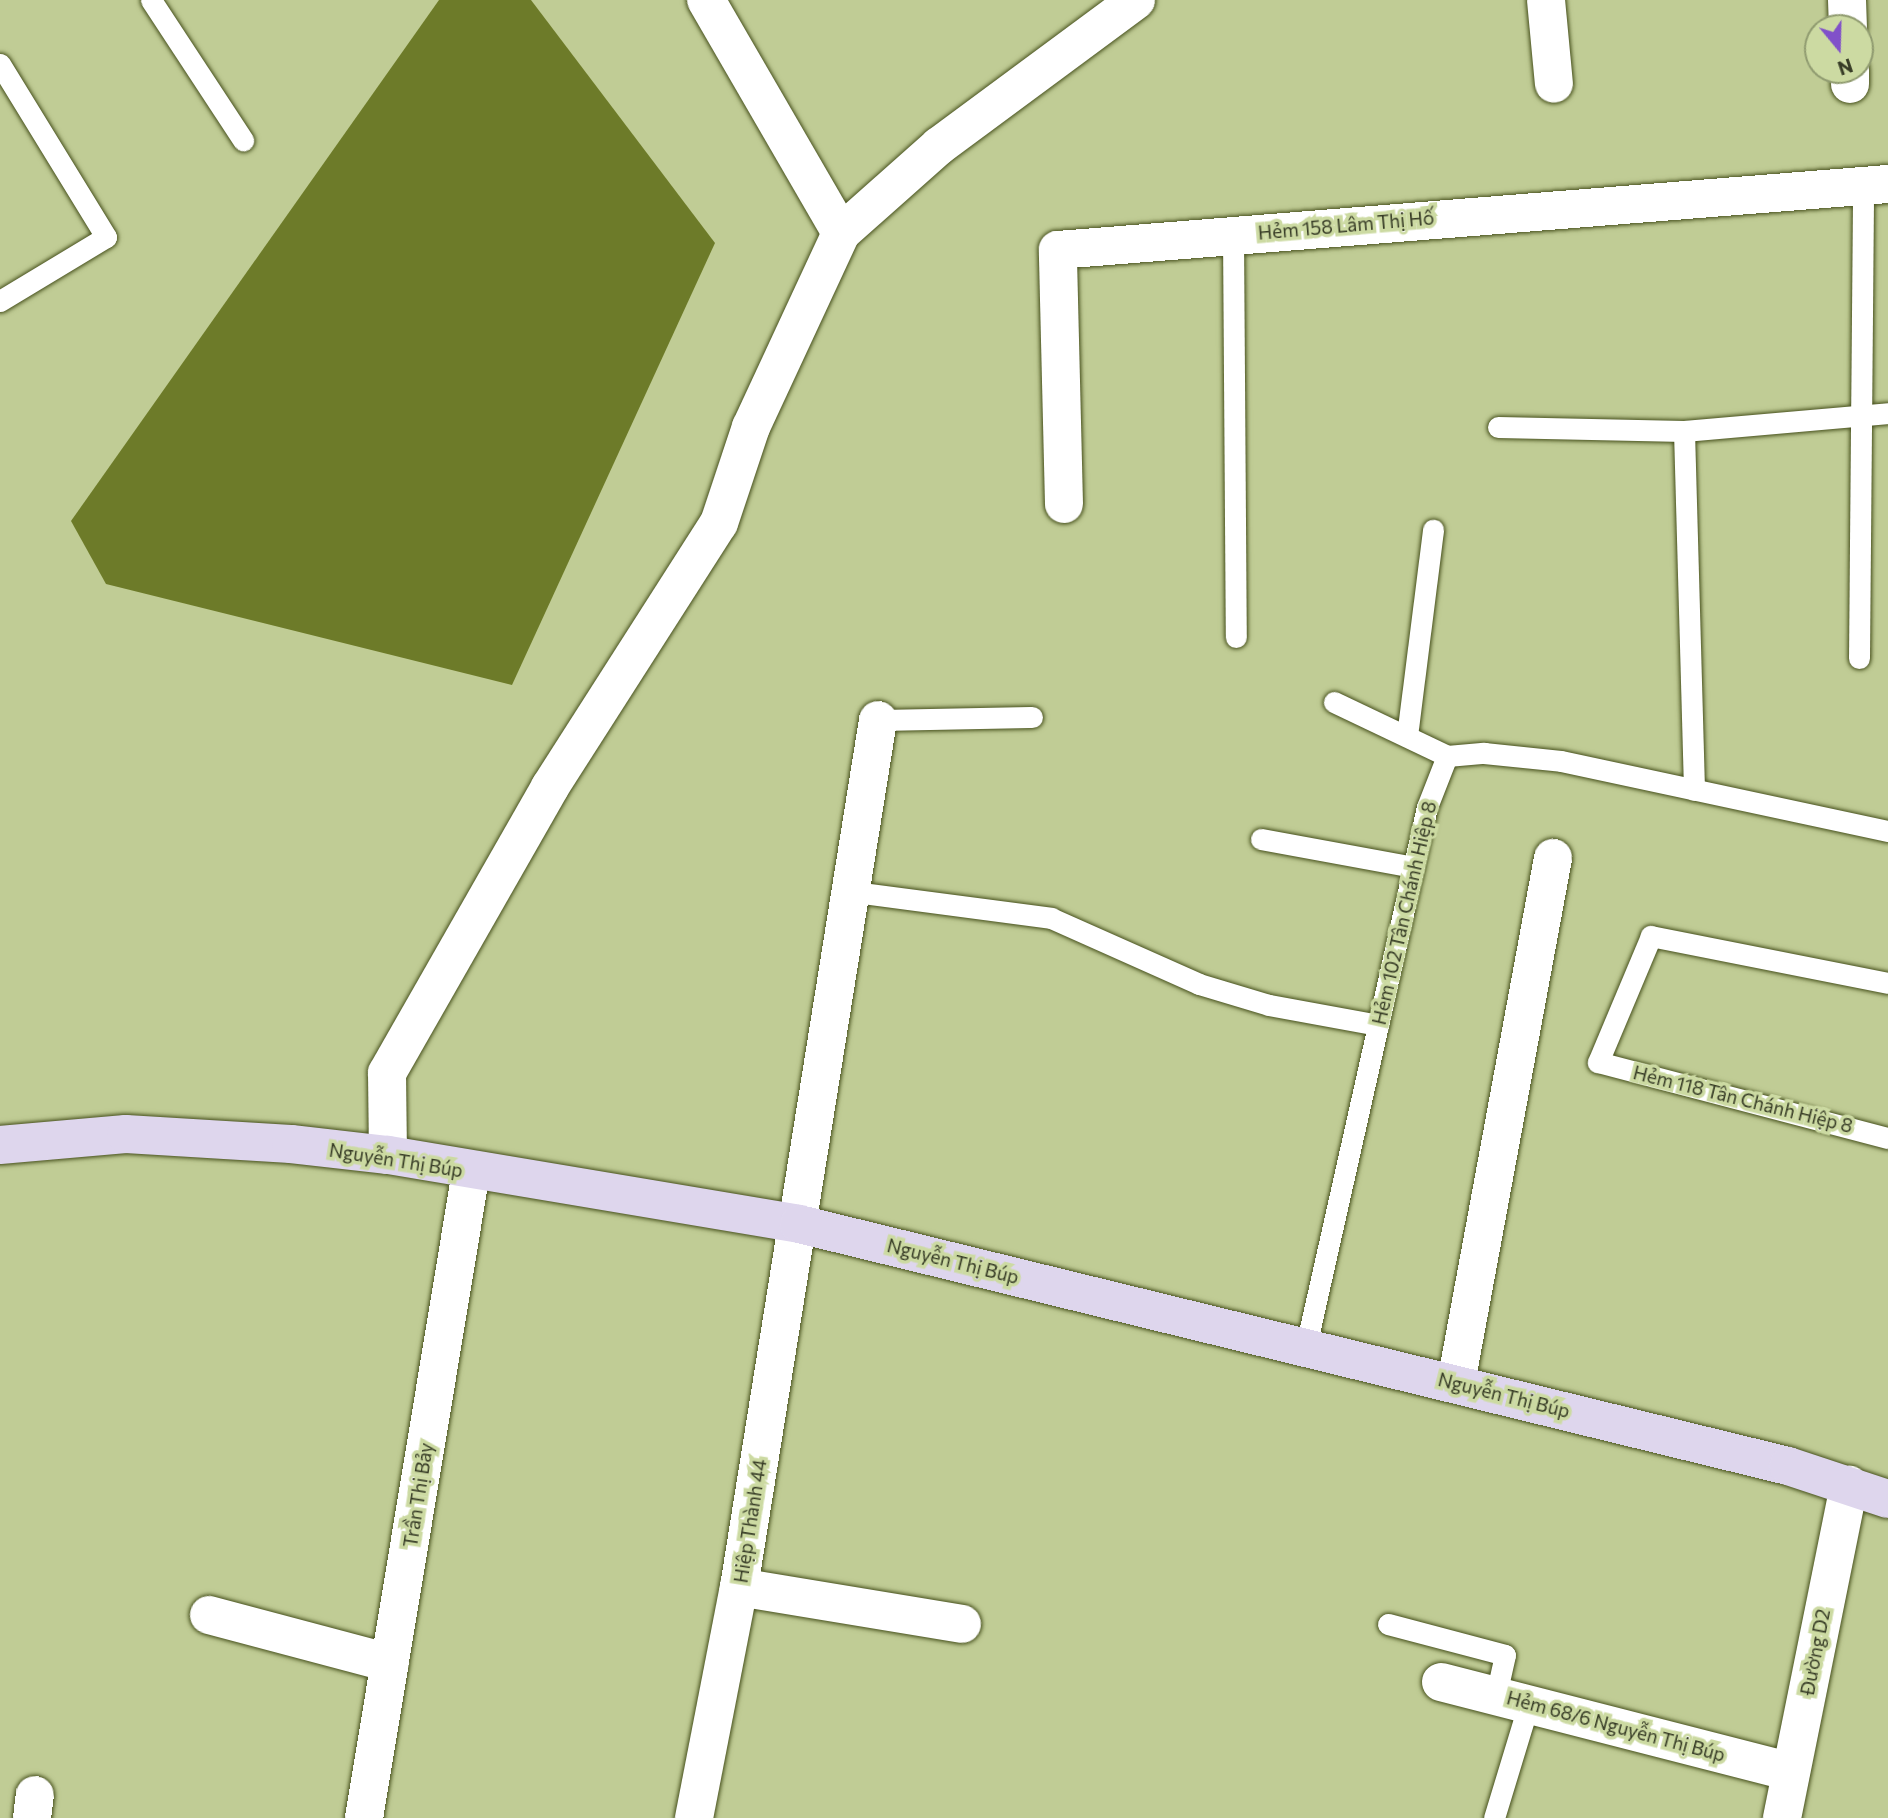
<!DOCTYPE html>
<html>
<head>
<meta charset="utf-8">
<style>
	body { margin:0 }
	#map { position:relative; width:1888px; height:1818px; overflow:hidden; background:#c0cc95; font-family:Commissioner,sans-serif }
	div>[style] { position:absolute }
	.water>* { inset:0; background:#6d7b29 }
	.roads { filter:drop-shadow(0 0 2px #47511d) drop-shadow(0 0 2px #47511d) }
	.lane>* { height:21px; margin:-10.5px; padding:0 10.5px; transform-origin:10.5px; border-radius:10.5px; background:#fff }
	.street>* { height:38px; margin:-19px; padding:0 19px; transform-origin:19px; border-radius:19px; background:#fff }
	.secondary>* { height:38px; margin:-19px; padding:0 19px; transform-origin:19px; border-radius:19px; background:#ded6ed }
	span { translate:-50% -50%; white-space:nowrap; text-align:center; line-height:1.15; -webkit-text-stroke:7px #ccdaa2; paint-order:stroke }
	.street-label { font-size:19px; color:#373c26 }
	.north { position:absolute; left:1804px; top:14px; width:70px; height:70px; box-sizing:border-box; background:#ccdaa2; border:2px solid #909b70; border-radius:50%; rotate:161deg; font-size:19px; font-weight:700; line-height:28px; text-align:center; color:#373c26 }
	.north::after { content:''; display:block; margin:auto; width:24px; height:32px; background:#8151c9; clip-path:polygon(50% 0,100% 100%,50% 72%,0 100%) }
</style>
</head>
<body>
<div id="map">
	<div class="water">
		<div style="clip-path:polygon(439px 0,531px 0,715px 243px,512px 685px,106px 584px,71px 521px)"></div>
	</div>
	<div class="roads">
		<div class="lane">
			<div style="left:151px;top:0;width:168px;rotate:56.7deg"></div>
			<div style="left:0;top:64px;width:203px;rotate:58.5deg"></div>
			<div style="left:106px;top:237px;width:124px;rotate:148.9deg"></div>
			<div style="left:1233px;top:234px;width:403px;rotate:89.6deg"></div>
			<div style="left:1498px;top:427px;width:186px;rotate:1.2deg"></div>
			<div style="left:1684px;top:431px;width:205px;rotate:-5deg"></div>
			<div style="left:1684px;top:431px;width:359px;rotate:88.4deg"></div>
			<div style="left:1859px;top:658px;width:471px;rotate:-89.5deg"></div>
			<div style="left:1334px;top:702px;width:125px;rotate:25.5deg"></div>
			<div style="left:878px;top:720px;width:154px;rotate:-1.1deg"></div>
			<div style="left:1407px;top:736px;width:208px;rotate:-82.8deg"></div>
			<div style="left:1261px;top:839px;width:155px;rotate:10.4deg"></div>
			<div style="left:847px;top:891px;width:206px;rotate:7.5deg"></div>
			<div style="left:1051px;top:918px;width:162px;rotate:24deg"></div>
			<div style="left:1199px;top:984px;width:73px;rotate:16.7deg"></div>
			<div style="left:1269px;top:1005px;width:111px;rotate:10.4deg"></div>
			<div style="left:1888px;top:983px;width:242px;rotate:-168.8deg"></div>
			<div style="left:1651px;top:936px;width:137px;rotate:112.8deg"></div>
			<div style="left:1598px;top:1062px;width:300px;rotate:14.7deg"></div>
			<div style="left:1306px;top:1346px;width:552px;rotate:-77.35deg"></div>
			<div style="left:1427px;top:807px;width:55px;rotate:-68.6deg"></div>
			<div style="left:1447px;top:756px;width:37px;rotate:-5deg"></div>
			<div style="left:1484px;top:753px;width:77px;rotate:5.9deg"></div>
			<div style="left:1561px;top:761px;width:334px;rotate:12.1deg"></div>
			<div style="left:1388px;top:1624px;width:121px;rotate:14.8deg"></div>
			<div style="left:1505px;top:1655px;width:41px;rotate:102.7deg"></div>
			<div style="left:1494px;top:1818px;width:120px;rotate:-73.1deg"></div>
		</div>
		<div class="street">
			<div style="left:706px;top:0;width:269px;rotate:59.9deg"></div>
			<div style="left:1546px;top:0;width:84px;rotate:84.6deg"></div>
			<div style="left:1847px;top:0;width:28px;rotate:88deg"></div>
			<div style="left:1850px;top:70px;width:14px;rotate:90deg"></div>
			<div style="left:1064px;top:504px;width:254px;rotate:-91.4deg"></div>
			<div style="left:1058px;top:250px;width:833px;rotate:-4.55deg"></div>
			<div style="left:388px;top:1155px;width:82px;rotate:-90.7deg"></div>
			<div style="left:387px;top:1073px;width:329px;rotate:-60.3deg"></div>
			<div style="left:550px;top:787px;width:313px;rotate:-57.4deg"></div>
			<div style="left:719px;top:523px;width:101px;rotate:-71.6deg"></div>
			<div style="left:751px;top:427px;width:214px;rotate:-65.1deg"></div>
			<div style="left:841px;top:233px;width:131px;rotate:-41.6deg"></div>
			<div style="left:939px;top:146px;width:245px;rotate:-36.5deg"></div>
			<div style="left:1456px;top:1383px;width:534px;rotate:-79.53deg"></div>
			<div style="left:739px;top:1587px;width:226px;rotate:9.4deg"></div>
			<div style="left:209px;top:1615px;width:187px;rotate:14.9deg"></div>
			<div style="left:1441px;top:1682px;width:361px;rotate:14.4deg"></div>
			<div style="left:32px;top:1818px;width:23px;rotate:-83deg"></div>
			<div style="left:364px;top:1818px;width:655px;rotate:-80.6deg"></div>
			<div style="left:694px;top:1818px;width:235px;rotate:-79deg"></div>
			<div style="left:739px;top:1587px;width:878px;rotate:-80.89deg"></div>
			<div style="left:1782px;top:1818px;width:340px;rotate:-78.6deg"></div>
		</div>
		<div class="secondary">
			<div style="left:0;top:1145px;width:126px;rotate:-5deg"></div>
			<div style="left:126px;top:1134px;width:165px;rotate:3.5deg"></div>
			<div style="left:291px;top:1144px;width:98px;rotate:6.5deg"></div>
			<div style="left:388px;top:1155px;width:417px;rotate:9.5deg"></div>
			<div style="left:799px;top:1224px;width:1018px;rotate:13.75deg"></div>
			<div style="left:1788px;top:1466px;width:105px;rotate:18.3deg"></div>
		</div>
	</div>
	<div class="street-label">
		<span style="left:1346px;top:225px;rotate:-5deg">Hẻm 158 Lâm Thị Hố</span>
		<span style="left:1404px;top:913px;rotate:-77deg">Hẻm 102 Tân Chánh Hiệp 8</span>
		<span style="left:1743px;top:1099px;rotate:14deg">Hẻm 118 Tân Chánh Hiệp 8</span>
		<span style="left:396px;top:1160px;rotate:9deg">Nguyễn Thị Búp</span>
		<span style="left:953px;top:1261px;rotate:14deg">Nguyễn Thị Búp</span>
		<span style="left:1504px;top:1395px;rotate:14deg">Nguyễn Thị Búp</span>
		<span style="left:418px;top:1495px;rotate:-81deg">Trần Thị Bảy</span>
		<span style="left:750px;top:1521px;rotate:-81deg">Hiệp Thành 44</span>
		<span style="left:1815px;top:1652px;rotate:-79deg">Đường D2</span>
		<span style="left:1616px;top:1726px;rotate:15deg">Hẻm 68/6 Nguyễn Thị Búp</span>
	</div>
	<div class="north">N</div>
</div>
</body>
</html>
